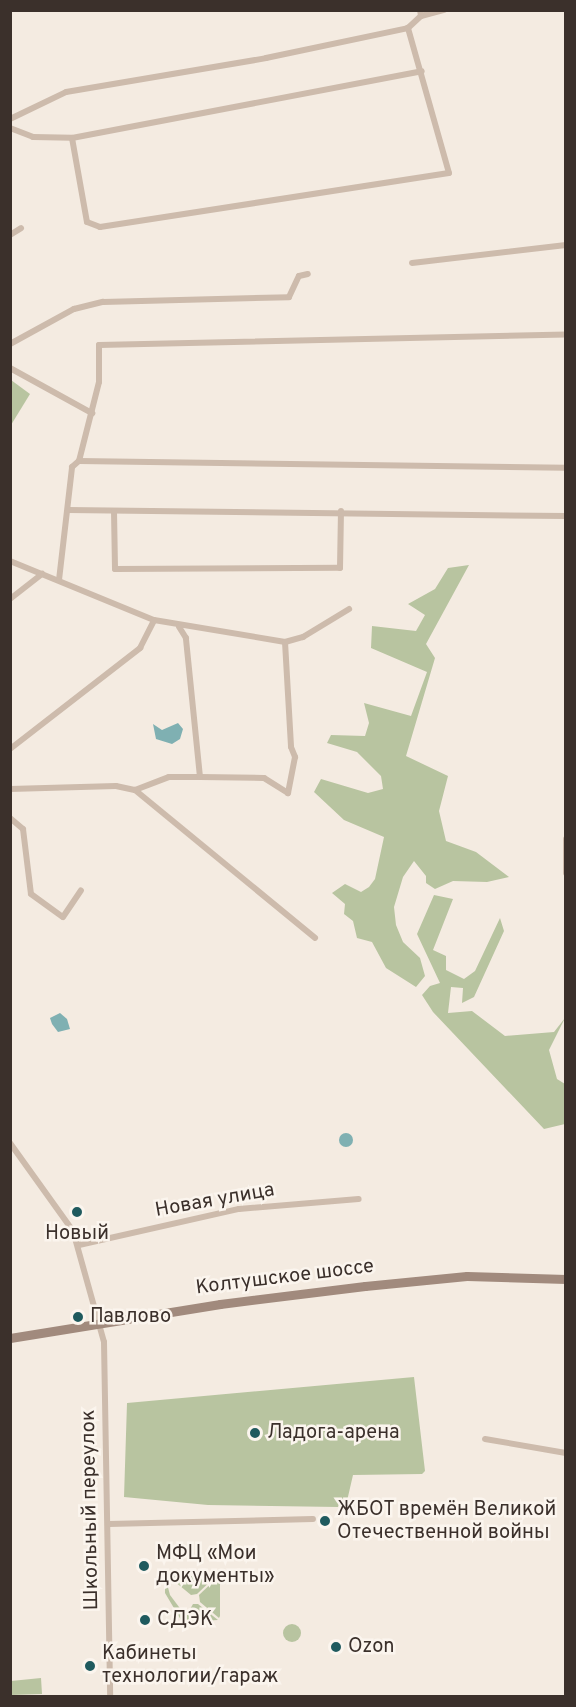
<!DOCTYPE html>
<html>
<head>
<meta charset="utf-8">
<style>
	body { margin:0 }
	#map { position:relative; width:576px; height:1707px; overflow:hidden; background:#f4ebe1; font-family:Overpass,sans-serif }
	div>[style] { position:absolute }
	.green>* { inset:0; background:#b8c4a0 }
	.round { border-radius:50% }
	.water>* { inset:0; background:#7fb0b2 }
	.minor>* { height:6px; margin:-3px; padding:0 3px; transform-origin:3px; border-radius:3px; background:#cdbbac }
	.secondary>* { height:9px; margin:-4.5px; padding:0 4.5px; transform-origin:4.5px; border-radius:4.5px; background:#a18a7d }
	.dots>* { width:16px; height:16px; translate:-50% -50%; box-sizing:border-box; border:3px solid #fbf5ee; border-radius:50% }
	span { translate:-50% -50%; white-space:nowrap; text-align:center; line-height:1.15; -webkit-text-stroke:5px #fbf5ee; paint-order:stroke }
	.street-label { font-size:20px; color:#3b302b }
	.poi-label { font-size:20px; color:#3b302b }
	.left { translate:0 -50%; text-align:left }
	.frame { position:absolute; inset:0; border:12px solid #3b302b; pointer-events:none }
</style>
</head>
<body>
<div id="map">
	<div class="green">
		<div style="clip-path:polygon(11px 380px,30px 394px,11px 425px)"></div>
		<div style="clip-path:polygon(469px 565px,426px 644px,435px 658px,406px 756px,448px 776px,439px 811px,446px 841px,476px 852px,509px 877px,487px 882px,453px 881px,435px 889px,426px 883px,426px 876px,414px 861px,403px 877px,394px 907px,396px 925px,403px 942px,420px 958px,425px 976px,416px 987px,386px 968px,372px 942px,357px 938px,353px 921px,344px 914px,345px 904px,332px 893px,345px 884px,361px 892px,369px 887px,375px 879px,384px 837px,344px 820px,314px 792px,321px 779px,368px 793px,383px 789px,381px 776px,357px 752px,327px 743px,331px 735px,365px 736px,369px 723px,364px 703px,411px 716px,427px 672px,371px 648px,372px 626px,416px 631px,425px 615px,408px 604px,435px 589px,448px 568px)"></div>
		<div style="clip-path:polygon(434px 895px,453px 899px,433px 950px,446px 956px,446px 970px,464px 979px,475px 971px,500px 918px,504px 931px,474px 997px,462px 1003px,463px 988px,451px 987px,448px 1013px,472px 1011px,505px 1036px,554px 1032px,565px 1018px,549px 1050px,557px 1079px,565px 1084px,565px 1124px,544px 1129px,433px 1012px,422px 995px,430px 986px,440px 983px,417px 934px)"></div>
		<div style="clip-path:polygon(414px 1377px,425px 1471px,422px 1474px,353px 1475px,347px 1501px,339px 1503px,338px 1507px,208px 1505px,124px 1497px,127px 1403px)"></div>
		<div style="clip-path:polygon(220px 1575px,220px 1616px,219px 1618px,200px 1602px,199px 1595px)"></div>
		<div style="clip-path:polygon(165px 1576px,170px 1595px,182px 1611px,181px 1620px,165px 1593px)"></div>
		<div style="clip-path:polygon(168px 1576px,216px 1576px,197px 1594px,191px 1595px)"></div>
		<div style="clip-path:polygon(193px 1604px,198px 1604px,218px 1620px,183px 1622px)"></div>
		<div class="round" style="left:283px;top:1624px;width:18px;height:18px"></div>
		<div style="clip-path:polygon(41px 1678px,42px 1694px,11px 1695px,11px 1681px)"></div>
	</div>
	<div class="water">
		<div style="clip-path:polygon(178px 723px,183px 729px,180px 739px,172px 744px,156px 739px,153px 724px,162px 730px)"></div>
		<div style="clip-path:polygon(60px 1013px,67px 1019px,70px 1029px,58px 1032px,52px 1024px,50px 1018px)"></div>
		<div class="round" style="left:339px;top:1133px;width:14px;height:14px"></div>
	</div>
	<div class="minor">
		<div style="left:421px;top:16px;width:24px;rotate:-15deg"></div>
		<div style="left:10px;top:119px;width:62px;rotate:-25.7deg"></div>
		<div style="left:66px;top:92px;width:203px;rotate:-9.6deg"></div>
		<div style="left:266px;top:58px;width:145px;rotate:-11.9deg"></div>
		<div style="left:408px;top:28px;width:18px;rotate:-43deg"></div>
		<div style="left:421px;top:16px;width:6px;rotate:-99deg"></div>
		<div style="left:10px;top:128px;width:25px;rotate:21deg"></div>
		<div style="left:33px;top:137px;width:39px;rotate:1deg"></div>
		<div style="left:72px;top:138px;width:356px;rotate:-10.8deg"></div>
		<div style="left:72px;top:138px;width:85px;rotate:79.9deg"></div>
		<div style="left:87px;top:222px;width:14px;rotate:21deg"></div>
		<div style="left:100px;top:227px;width:353px;rotate:-8.8deg"></div>
		<div style="left:449px;top:173px;width:151px;rotate:-105.8deg"></div>
		<div style="left:10px;top:235px;width:13px;rotate:-32deg"></div>
		<div style="left:412px;top:263px;width:155px;rotate:-6.7deg"></div>
		<div style="left:10px;top:344px;width:73px;rotate:-28.7deg"></div>
		<div style="left:74px;top:309px;width:30px;rotate:-14deg"></div>
		<div style="left:103px;top:302px;width:186px;rotate:-1.5deg"></div>
		<div style="left:289px;top:297px;width:23px;rotate:-65deg"></div>
		<div style="left:299px;top:276px;width:9px;rotate:-13deg"></div>
		<div style="left:10px;top:368px;width:94px;rotate:28.8deg"></div>
		<div style="left:79px;top:461px;width:487px;rotate:0.8deg"></div>
		<div style="left:68px;top:510px;width:498px;rotate:0.7deg"></div>
		<div style="left:114px;top:511px;width:58px;rotate:89deg"></div>
		<div style="left:115px;top:569px;width:225px;rotate:-0.3deg"></div>
		<div style="left:340px;top:568px;width:57px;rotate:-89deg"></div>
		<div style="left:10px;top:561px;width:156px;rotate:22.3deg"></div>
		<div style="left:154px;top:620px;width:133px;rotate:9.5deg"></div>
		<div style="left:285px;top:642px;width:105px;rotate:86.7deg"></div>
		<div style="left:291px;top:747px;width:11px;rotate:68deg"></div>
		<div style="left:295px;top:757px;width:37px;rotate:101deg"></div>
		<div style="left:288px;top:793px;width:28px;rotate:-148deg"></div>
		<div style="left:264px;top:778px;width:64px;rotate:-179.1deg"></div>
		<div style="left:59px;top:580px;width:114px;rotate:-83.4deg"></div>
		<div style="left:72px;top:467px;width:9px;rotate:-41deg"></div>
		<div style="left:79px;top:461px;width:81px;rotate:-75.8deg"></div>
		<div style="left:99px;top:382px;width:37px;rotate:-90deg"></div>
		<div style="left:99px;top:345px;width:467px;rotate:-1.3deg"></div>
		<div style="left:10px;top:599px;width:41px;rotate:-38deg"></div>
		<div style="left:285px;top:642px;width:19px;rotate:-16deg"></div>
		<div style="left:303px;top:637px;width:54px;rotate:-31.3deg"></div>
		<div style="left:10px;top:749px;width:165px;rotate:-37.8deg"></div>
		<div style="left:140px;top:648px;width:31px;rotate:-63deg"></div>
		<div style="left:10px;top:789px;width:106px;rotate:-1.6deg"></div>
		<div style="left:116px;top:786px;width:19px;rotate:12deg"></div>
		<div style="left:135px;top:790px;width:233px;rotate:39.4deg"></div>
		<div style="left:135px;top:790px;width:36px;rotate:-21deg"></div>
		<div style="left:169px;top:777px;width:31px"></div>
		<div style="left:200px;top:777px;width:140px;rotate:-95.8deg"></div>
		<div style="left:186px;top:638px;width:13px;rotate:-122deg"></div>
		<div style="left:10px;top:818px;width:17px;rotate:40deg"></div>
		<div style="left:23px;top:829px;width:65px;rotate:83deg"></div>
		<div style="left:31px;top:894px;width:39px;rotate:36deg"></div>
		<div style="left:63px;top:917px;width:32px;rotate:-56deg"></div>
		<div style="left:566px;top:839px;width:34px;rotate:90deg"></div>
		<div style="left:10px;top:1143px;width:108px;rotate:54.4deg"></div>
		<div style="left:73px;top:1231px;width:115px;rotate:74.4deg"></div>
		<div style="left:104px;top:1342px;width:354px;rotate:89deg"></div>
		<div style="left:79px;top:1245px;width:164px;rotate:-12.7deg"></div>
		<div style="left:239px;top:1209px;width:120px;rotate:-4.8deg"></div>
		<div style="left:485px;top:1439px;width:82px;rotate:9.8deg"></div>
		<div style="left:109px;top:1524px;width:204px;rotate:-1.4deg"></div>
	</div>
	<div class="secondary">
		<div style="left:10px;top:1338px;width:213px;rotate:-9.2deg"></div>
		<div style="left:220px;top:1304px;width:146px;rotate:-7.1deg"></div>
		<div style="left:365px;top:1286px;width:102px;rotate:-5.6deg"></div>
		<div style="left:467px;top:1276px;width:99px;rotate:1.7deg"></div>
	</div>
	<div class="dots">
		<div style="left:77px;top:1212px;background:#1f5a5e"></div>
		<div style="left:78px;top:1317px;background:#1f5a5e"></div>
		<div style="left:255px;top:1433px;background:#1f5a5e"></div>
		<div style="left:325px;top:1521px;background:#1f5a5e"></div>
		<div style="left:144px;top:1566px;background:#1f5a5e"></div>
		<div style="left:145px;top:1620px;background:#1f5a5e"></div>
		<div style="left:336px;top:1647px;background:#1f5a5e"></div>
		<div style="left:90px;top:1666px;background:#1f5a5e"></div>
	</div>
	<div class="street-label">
		<span style="left:215px;top:1201px;rotate:-10deg">Новая улица</span>
		<span style="left:285px;top:1278px;rotate:-7deg">Колтушское шоссе</span>
		<span style="left:91px;top:1510px;rotate:-91deg">Школьный переулок</span>
	</div>
	<div class="poi-label">
		<span style="left:77px;top:1234px">Новый</span>
		<span class="left" style="left:90px;top:1317px">Павлово</span>
		<span class="left" style="left:267px;top:1433px">Ладога-арена</span>
		<span class="left" style="left:337px;top:1522px">ЖБОТ времён Великой<br>Отечественной войны</span>
		<span class="left" style="left:156px;top:1566px">МФЦ «Мои<br>документы»</span>
		<span class="left" style="left:157px;top:1620px">СДЭК</span>
		<span class="left" style="left:348px;top:1647px">Ozon</span>
		<span class="left" style="left:102px;top:1666px">Кабинеты<br>технологии/гараж</span>
	</div>
	<div class="frame"></div>
</div>
</body>
</html>
